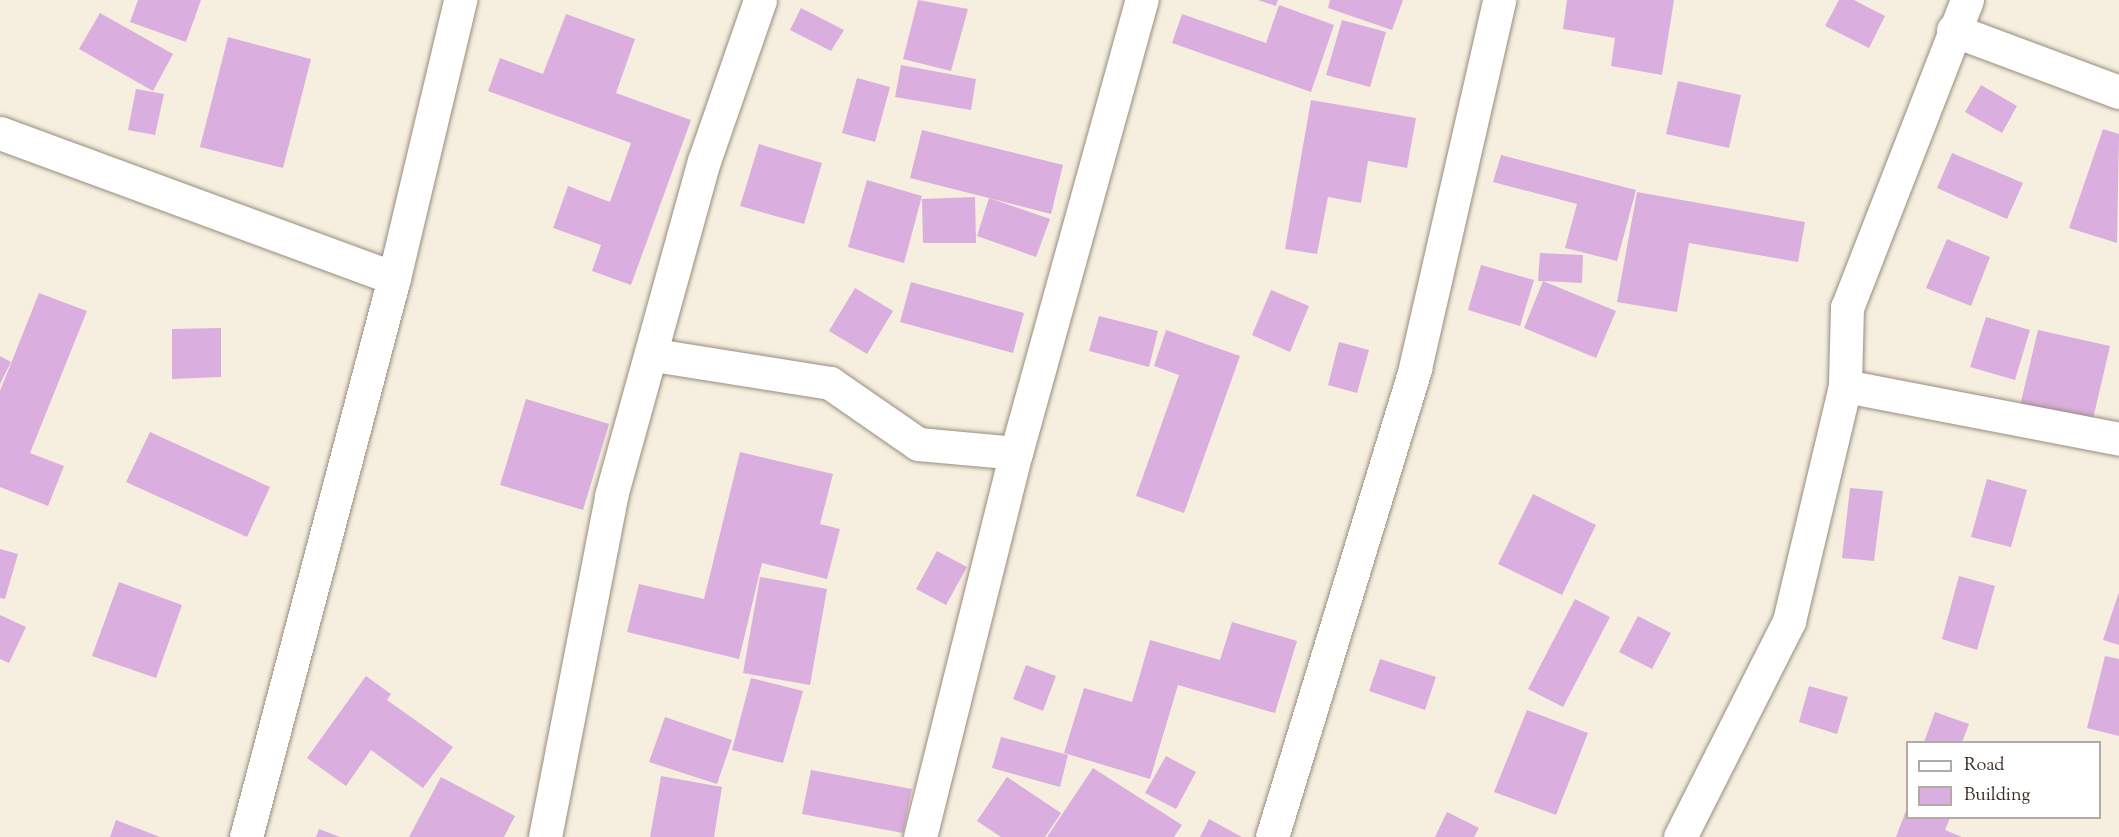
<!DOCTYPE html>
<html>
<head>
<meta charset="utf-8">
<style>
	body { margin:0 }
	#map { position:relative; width:2119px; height:837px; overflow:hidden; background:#f6efdf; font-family:"Sorts Mill Goudy",serif }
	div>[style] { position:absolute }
	.building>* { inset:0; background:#daaede }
	.roads { filter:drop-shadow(0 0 2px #988c7e) drop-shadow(0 0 2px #988c7e) }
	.minor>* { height:33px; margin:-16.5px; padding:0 16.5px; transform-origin:16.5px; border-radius:16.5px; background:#fff }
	span { translate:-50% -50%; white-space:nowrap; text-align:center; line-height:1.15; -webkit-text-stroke:6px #fff; paint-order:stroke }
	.legend { position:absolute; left:1906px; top:741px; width:195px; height:78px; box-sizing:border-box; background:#fff; border:2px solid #b1aaa5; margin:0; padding:8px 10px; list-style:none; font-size:18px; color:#3b2a1e }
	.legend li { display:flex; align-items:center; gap:12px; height:30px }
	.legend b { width:30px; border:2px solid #b1aaa5 }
</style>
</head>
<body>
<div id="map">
	<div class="building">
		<div style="clip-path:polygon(138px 0,201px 0,186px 42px,130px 22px)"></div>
		<div style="clip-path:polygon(918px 0,968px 9px,951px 71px,903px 59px)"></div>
		<div style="clip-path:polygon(1258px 0,1278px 0,1276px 6px)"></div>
		<div style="clip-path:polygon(1330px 0,1403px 0,1392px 30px,1328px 8px)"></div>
		<div style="clip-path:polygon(1567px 0,1674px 0,1662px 75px,1611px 66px,1615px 38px,1563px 29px)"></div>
		<div style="clip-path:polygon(1839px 0,1854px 0,1885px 16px,1869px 48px,1825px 26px)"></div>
		<div style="clip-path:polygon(1279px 5px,1334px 25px,1311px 92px,1172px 43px,1182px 14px,1266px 43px)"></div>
		<div style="clip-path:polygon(801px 8px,844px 30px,831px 51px,790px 30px)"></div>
		<div style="clip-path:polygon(100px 13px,173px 54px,153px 91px,79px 49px)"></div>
		<div style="clip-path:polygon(566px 14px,635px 39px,616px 93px,691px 120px,631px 285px,592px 271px,601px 245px,553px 228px,568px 186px,610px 202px,631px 143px,488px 91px,500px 58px,543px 74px)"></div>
		<div style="clip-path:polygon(1342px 20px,1386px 32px,1370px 87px,1326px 75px)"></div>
		<div style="clip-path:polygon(228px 37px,311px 59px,283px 168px,200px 147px)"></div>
		<div style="clip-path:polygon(901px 65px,976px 79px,971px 110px,895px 97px)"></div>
		<div style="clip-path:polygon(857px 78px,890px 87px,875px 142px,842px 133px)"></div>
		<div style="clip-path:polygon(1678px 81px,1741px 95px,1729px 148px,1666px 134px)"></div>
		<div style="clip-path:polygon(1981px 85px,2017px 106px,2002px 133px,1965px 112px)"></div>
		<div style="clip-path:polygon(136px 89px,164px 94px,155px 135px,128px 130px)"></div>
		<div style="clip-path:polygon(1311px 100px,1416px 118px,1407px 168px,1368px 161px,1361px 203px,1328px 197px,1317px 254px,1285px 249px)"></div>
		<div style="clip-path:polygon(2103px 129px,2119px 134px,2117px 243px,2069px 228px)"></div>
		<div style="clip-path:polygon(922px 130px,1063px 165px,1051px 214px,910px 178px)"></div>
		<div style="clip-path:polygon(759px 144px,822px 163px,804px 224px,740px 206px)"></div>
		<div style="clip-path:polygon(1952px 153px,2023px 183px,2007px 219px,1937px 188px)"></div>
		<div style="clip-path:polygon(1501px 155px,1636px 190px,1617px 261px,1565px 248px,1577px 204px,1493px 182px)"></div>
		<div style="clip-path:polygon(867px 180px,922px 196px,904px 263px,848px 247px)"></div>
		<div style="clip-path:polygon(1637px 192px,1805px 222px,1798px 262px,1689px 243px,1677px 312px,1617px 302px)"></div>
		<div style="clip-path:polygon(975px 197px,976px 243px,923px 243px,922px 199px)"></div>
		<div style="clip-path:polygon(989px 198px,1050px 219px,1036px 257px,977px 236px)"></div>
		<div style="clip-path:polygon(1947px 239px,1990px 257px,1971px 306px,1926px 288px)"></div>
		<div style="clip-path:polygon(1540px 253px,1583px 255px,1582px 283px,1543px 281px,1616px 311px,1596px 358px,1524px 328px,1543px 281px,1538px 281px)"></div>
		<div style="clip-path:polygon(1481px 265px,1534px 280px,1520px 326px,1468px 310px)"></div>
		<div style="clip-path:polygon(911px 282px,1024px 313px,1013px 353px,900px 322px)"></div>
		<div style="clip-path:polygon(855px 288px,893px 311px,867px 354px,829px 331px)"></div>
		<div style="clip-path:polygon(1271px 290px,1309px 306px,1290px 352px,1252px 335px)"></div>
		<div style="clip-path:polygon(39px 293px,87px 311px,30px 453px,64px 466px,48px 506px,0 487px,0 391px)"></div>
		<div style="clip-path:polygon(1099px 316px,1158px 331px,1149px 367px,1089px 351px)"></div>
		<div style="clip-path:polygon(1986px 317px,2030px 330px,2015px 380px,1970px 367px)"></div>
		<div style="clip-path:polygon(221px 328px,221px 377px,172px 379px,172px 329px)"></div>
		<div style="clip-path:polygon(1166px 330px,1240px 356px,1184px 513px,1136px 496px,1179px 375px,1154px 366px)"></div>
		<div style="clip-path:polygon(2038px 330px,2110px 346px,2092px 423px,2020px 406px)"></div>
		<div style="clip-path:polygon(1339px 342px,1369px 350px,1357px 393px,1328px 385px)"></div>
		<div style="clip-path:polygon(0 356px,11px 362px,0 384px)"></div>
		<div style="clip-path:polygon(526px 399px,609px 424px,583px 510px,500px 485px)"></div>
		<div style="clip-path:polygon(150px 432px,270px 487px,247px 537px,126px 482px)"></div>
		<div style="clip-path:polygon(740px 452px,833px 474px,820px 524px,840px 529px,827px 579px,762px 563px,739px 659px,627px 632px,639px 584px,704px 599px)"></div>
		<div style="clip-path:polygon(1987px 479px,2027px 490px,2011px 547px,1971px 537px)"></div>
		<div style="clip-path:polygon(1850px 488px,1883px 491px,1874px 561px,1842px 558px)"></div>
		<div style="clip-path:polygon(1533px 494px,1596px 525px,1562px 595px,1498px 564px)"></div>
		<div style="clip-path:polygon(0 549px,18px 554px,5px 599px,0 598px)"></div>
		<div style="clip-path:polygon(937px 551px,967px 567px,946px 605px,916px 589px)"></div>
		<div style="clip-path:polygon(1959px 576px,1995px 586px,1977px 650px,1942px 639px)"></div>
		<div style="clip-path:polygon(760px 577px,827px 589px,810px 685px,743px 673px)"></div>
		<div style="clip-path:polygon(119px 582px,182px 605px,156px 678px,92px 656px)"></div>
		<div style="clip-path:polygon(2119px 592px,2119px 645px,2103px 640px)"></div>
		<div style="clip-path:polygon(1575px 599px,1610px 617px,1563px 707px,1528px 689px)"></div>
		<div style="clip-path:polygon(0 615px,26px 627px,9px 663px,0 659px)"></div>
		<div style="clip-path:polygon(1638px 616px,1671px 633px,1652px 669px,1619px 652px)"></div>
		<div style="clip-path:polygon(1232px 622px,1297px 641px,1275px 713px,1178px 685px,1150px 779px,1064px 753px,1084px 688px,1132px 702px,1150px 640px,1220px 660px)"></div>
		<div style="clip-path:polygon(2105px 656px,2119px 659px,2119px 736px,2087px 728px)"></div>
		<div style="clip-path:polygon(1380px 659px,1436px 677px,1425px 710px,1369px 691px)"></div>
		<div style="clip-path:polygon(1026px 665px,1056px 676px,1043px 711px,1013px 699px)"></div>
		<div style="clip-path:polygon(366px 676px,391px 694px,387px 700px,453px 747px,423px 788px,371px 750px,346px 786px,307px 758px)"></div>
		<div style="clip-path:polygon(751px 678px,803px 691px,783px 763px,732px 750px)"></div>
		<div style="clip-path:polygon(1809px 686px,1848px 697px,1837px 734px,1799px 722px)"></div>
		<div style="clip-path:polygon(1527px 710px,1588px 733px,1556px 815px,1494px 792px)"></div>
		<div style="clip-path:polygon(1935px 712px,1969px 724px,1962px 742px,1924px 742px)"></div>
		<div style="clip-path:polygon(665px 717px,732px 740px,717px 784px,649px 762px)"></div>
		<div style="clip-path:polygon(1001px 737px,1068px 755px,1060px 787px,992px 768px)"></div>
		<div style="clip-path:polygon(1166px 756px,1196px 772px,1176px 809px,1145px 793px)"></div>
		<div style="clip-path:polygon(1093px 768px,1182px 825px,1174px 837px,1047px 837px)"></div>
		<div style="clip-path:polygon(811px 770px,912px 789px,903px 833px,802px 814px)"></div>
		<div style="clip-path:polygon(661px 776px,722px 787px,714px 837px,650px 837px)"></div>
		<div style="clip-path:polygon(441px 777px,515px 816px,504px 837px,409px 837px)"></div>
		<div style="clip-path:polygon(1007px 777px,1061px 813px,1045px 837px,1001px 837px,977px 821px)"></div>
		<div style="clip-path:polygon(1907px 808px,1908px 818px,1950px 818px,1945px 830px,1962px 837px,1896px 837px)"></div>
		<div style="clip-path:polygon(1447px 812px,1479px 828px,1474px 837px,1435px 837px)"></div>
		<div style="clip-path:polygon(1209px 819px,1242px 837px,1200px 837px)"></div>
		<div style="clip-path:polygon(116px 820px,160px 837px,110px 837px)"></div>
		<div style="clip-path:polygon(319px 829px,340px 837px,316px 837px)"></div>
	</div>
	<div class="roads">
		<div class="minor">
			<div style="left:1967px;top:0;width:330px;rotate:111.3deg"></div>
			<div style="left:1847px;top:307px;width:79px;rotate:91.5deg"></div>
			<div style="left:1845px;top:386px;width:279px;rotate:10.9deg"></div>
			<div style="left:1953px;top:30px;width:177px;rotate:20.5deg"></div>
			<div style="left:0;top:133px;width:420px;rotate:20.2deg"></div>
			<div style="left:654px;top:355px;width:178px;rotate:9deg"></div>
			<div style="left:830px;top:383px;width:107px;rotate:34.7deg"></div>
			<div style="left:918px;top:444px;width:98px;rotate:5.2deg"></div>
			<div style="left:246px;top:837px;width:578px;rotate:-75.17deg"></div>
			<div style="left:394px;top:278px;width:286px;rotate:-76.6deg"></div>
			<div style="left:545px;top:837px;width:347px;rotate:-79deg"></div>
			<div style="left:611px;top:496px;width:348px;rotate:-74.5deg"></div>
			<div style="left:704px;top:161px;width:170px;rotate:-70.8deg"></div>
			<div style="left:920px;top:837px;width:396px;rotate:-76deg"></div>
			<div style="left:1016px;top:453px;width:470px;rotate:-74.5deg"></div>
			<div style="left:1272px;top:837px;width:490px;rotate:-73deg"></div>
			<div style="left:1415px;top:368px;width:377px;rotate:-77.1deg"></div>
			<div style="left:1680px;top:837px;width:242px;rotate:-63.2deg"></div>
			<div style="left:1789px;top:621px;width:242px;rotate:-76.6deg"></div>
		</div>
	</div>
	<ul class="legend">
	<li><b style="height:8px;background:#fff"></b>Road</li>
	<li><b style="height:16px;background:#daaede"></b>Building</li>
	</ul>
</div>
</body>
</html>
